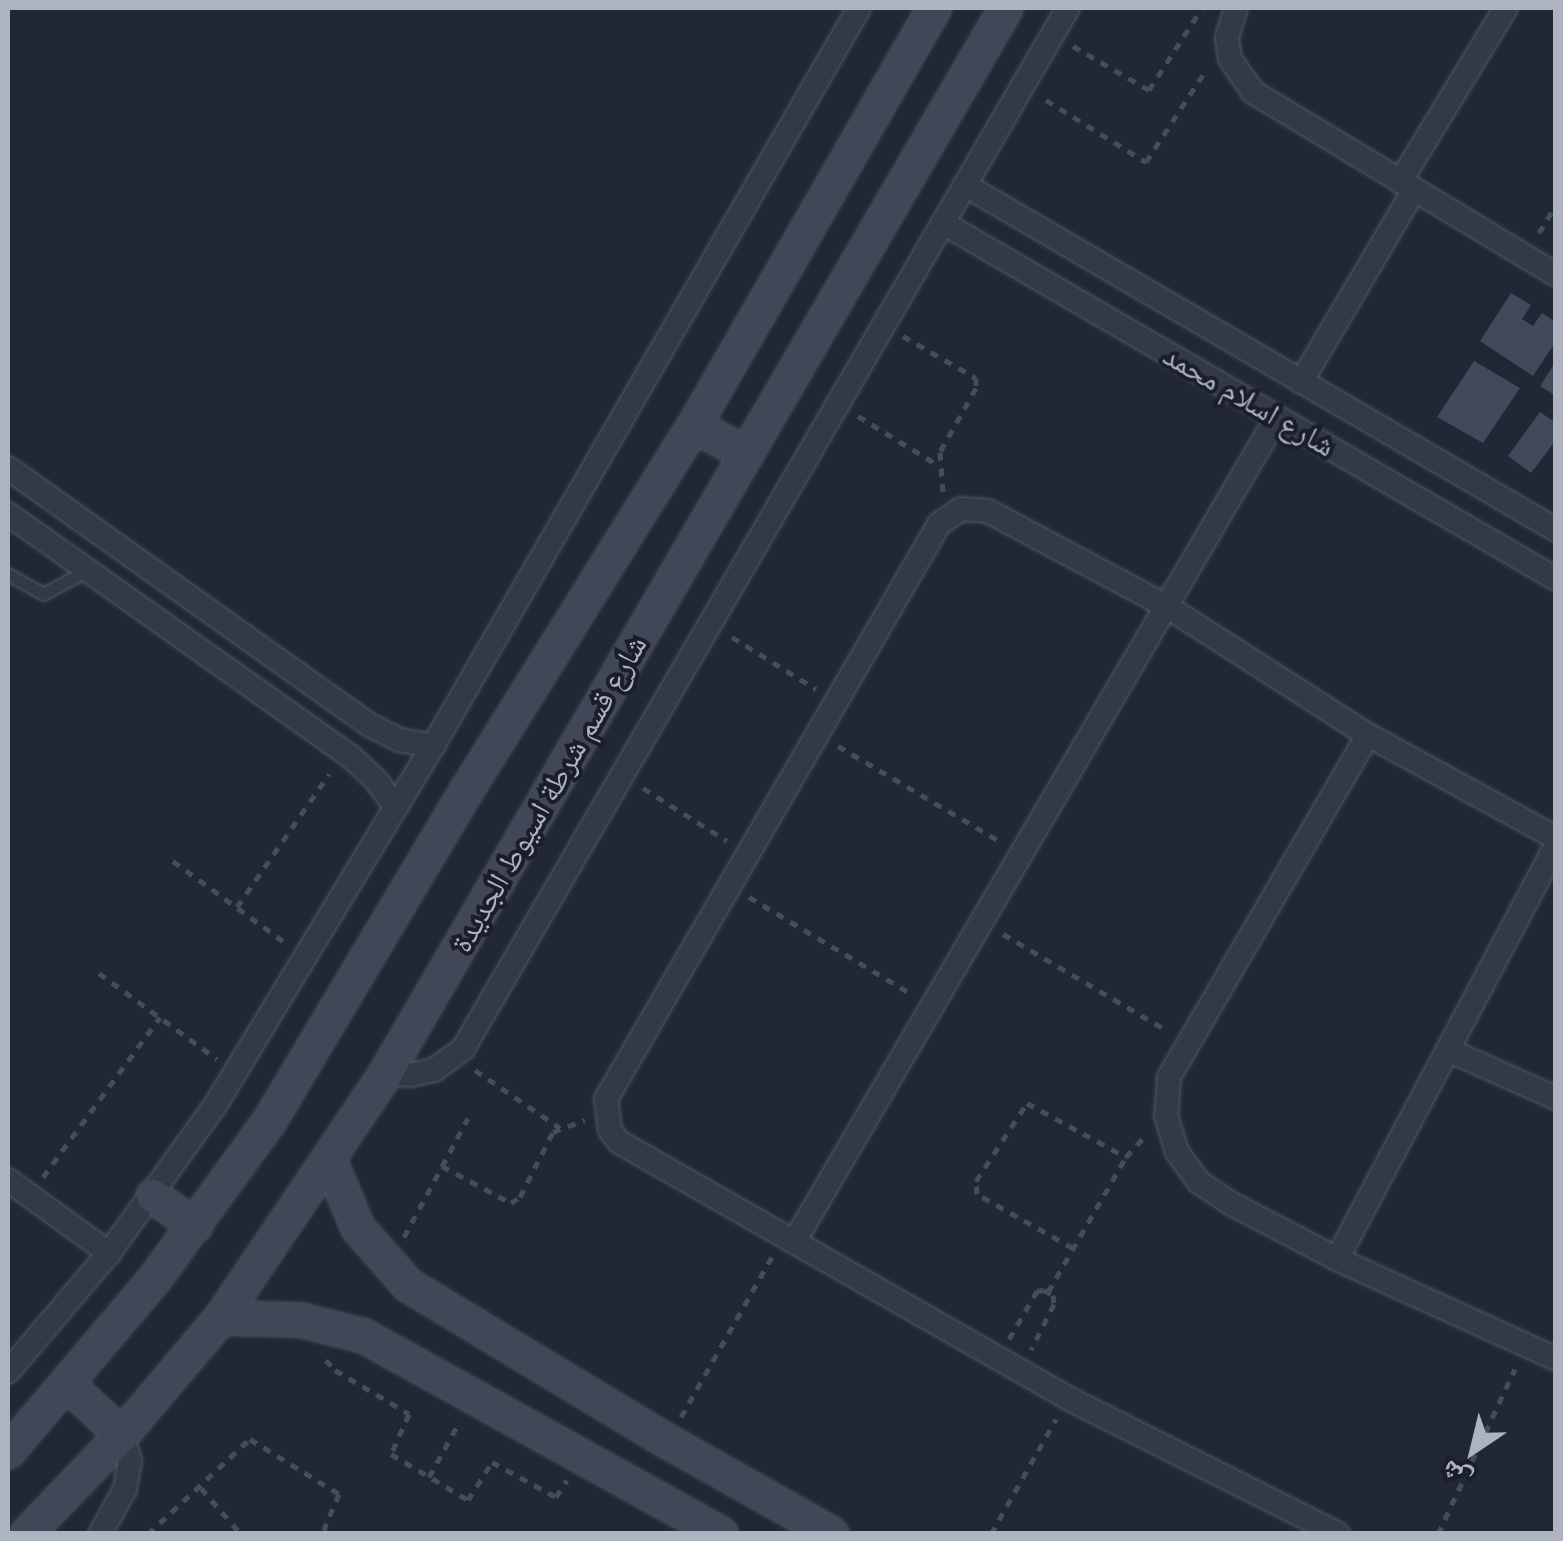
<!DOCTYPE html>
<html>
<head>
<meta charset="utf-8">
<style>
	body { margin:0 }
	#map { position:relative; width:1563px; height:1541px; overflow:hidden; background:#212735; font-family:Figtree,"Noto Naskh Arabic",sans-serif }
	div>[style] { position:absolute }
	.building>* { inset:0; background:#42495a }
	.path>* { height:5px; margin-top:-2.5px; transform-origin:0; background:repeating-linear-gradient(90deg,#425055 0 8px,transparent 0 16px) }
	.roads { filter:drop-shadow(0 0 2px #515663) drop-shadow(0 0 2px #515663) }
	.lane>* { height:11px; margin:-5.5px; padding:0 5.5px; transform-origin:5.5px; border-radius:5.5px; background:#343946 }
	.street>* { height:22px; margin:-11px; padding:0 11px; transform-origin:11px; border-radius:11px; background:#343946 }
	.secondary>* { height:32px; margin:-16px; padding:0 16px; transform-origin:16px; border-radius:16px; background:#424758 }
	span { translate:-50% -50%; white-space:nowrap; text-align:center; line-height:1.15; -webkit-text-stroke:8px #191e2a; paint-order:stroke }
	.street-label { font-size:30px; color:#aeb3c2 }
	.frame { position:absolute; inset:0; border:10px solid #aeb3c2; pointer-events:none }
	.north { position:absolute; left:1423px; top:1401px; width:100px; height:100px; -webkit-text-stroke:8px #191e2a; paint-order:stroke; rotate:215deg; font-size:28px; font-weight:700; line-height:40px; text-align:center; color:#aeb3c2 }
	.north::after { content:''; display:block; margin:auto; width:35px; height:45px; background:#aeb3c2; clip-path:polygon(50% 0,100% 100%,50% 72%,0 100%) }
</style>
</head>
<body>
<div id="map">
	<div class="building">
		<div style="clip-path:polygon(1511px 293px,1531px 305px,1522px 319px,1533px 326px,1542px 313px,1556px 322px,1556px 341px,1533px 376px,1480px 341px)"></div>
		<div style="clip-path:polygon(1474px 361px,1520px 388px,1483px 443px,1437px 417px)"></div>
		<div style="clip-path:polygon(1556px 361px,1556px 396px,1540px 386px)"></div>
		<div style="clip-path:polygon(1540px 412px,1556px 423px,1556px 440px,1531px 473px,1508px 456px)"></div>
	</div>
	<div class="path">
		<div style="left:1073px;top:46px;width:88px;rotate:30.1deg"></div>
		<div style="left:1149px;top:90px;width:98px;rotate:-57.1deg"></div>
		<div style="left:1046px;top:100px;width:118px;rotate:31.8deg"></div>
		<div style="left:1146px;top:162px;width:110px;rotate:-56.9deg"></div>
		<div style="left:1539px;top:233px;width:33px;rotate:-59deg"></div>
		<div style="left:903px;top:336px;width:84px;rotate:29.9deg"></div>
		<div style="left:976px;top:378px;width:10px;rotate:90deg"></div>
		<div style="left:976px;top:388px;width:73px;rotate:119.4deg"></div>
		<div style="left:940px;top:452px;width:41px;rotate:85.8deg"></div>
		<div style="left:858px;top:416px;width:94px;rotate:31.5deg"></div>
		<div style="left:732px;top:637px;width:99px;rotate:31.8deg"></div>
		<div style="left:838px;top:746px;width:189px;rotate:30.5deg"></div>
		<div style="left:643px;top:788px;width:99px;rotate:32.2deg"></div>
		<div style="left:173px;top:861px;width:136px;rotate:36deg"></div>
		<div style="left:749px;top:897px;width:190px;rotate:30.8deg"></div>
		<div style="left:237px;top:907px;width:162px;rotate:-55.3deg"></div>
		<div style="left:1003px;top:934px;width:189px;rotate:30.5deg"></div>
		<div style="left:99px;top:973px;width:146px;rotate:36.1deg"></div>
		<div style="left:475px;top:1070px;width:103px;rotate:34.3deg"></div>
		<div style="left:442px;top:1166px;width:78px;rotate:28.2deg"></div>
		<div style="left:511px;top:1203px;width:11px;rotate:-34deg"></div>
		<div style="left:520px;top:1197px;width:73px;rotate:-63.1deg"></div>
		<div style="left:553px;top:1132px;width:34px;rotate:-21deg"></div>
		<div style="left:43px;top:1177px;width:198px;rotate:-53.8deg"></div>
		<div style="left:404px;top:1237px;width:135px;rotate:-61.7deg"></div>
		<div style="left:1073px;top:1248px;width:110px;rotate:-150.6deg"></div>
		<div style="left:977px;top:1194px;width:13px;rotate:-94deg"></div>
		<div style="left:976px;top:1181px;width:93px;rotate:-56.8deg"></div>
		<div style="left:1027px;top:1103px;width:113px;rotate:28.6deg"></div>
		<div style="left:1048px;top:1292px;width:156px;rotate:-60deg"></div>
		<div style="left:1126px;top:1157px;width:31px;rotate:-48deg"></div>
		<div style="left:1009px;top:1339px;width:56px;rotate:-59.7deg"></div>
		<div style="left:1037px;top:1291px;width:7px;rotate:-8deg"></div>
		<div style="left:1044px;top:1290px;width:10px;rotate:29deg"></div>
		<div style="left:1053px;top:1295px;width:9px;rotate:84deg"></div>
		<div style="left:1054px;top:1304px;width:51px;rotate:116.6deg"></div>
		<div style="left:326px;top:1360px;width:13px;rotate:48deg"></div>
		<div style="left:335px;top:1370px;width:86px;rotate:30.7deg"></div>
		<div style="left:409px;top:1414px;width:44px;rotate:114.2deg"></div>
		<div style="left:391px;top:1454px;width:90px;rotate:30.9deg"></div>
		<div style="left:468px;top:1500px;width:45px;rotate:-57.7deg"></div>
		<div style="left:492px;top:1462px;width:73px;rotate:28.7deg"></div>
		<div style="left:556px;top:1497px;width:20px;rotate:-57deg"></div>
		<div style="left:681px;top:1417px;width:184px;rotate:-60.4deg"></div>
		<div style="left:429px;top:1477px;width:64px;rotate:-61deg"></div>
		<div style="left:201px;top:1488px;width:61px;rotate:49deg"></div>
		<div style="left:148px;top:1534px;width:139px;rotate:-43deg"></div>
		<div style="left:250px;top:1439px;width:105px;rotate:31.7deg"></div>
		<div style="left:339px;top:1494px;width:39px;rotate:113deg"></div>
		<div style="left:324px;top:1530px;width:4px;rotate:63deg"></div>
		<div style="left:991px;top:1534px;width:132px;rotate:-60.5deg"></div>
		<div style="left:1438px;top:1534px;width:182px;rotate:-65deg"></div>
	</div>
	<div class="roads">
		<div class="lane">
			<div style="left:8px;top:574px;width:40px;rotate:29.7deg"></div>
			<div style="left:43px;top:594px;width:49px;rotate:-28.1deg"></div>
		</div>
		<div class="street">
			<div style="left:1236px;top:8px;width:31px;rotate:107deg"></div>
			<div style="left:1227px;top:38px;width:21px;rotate:82deg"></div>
			<div style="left:1230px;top:59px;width:40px;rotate:55.1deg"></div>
			<div style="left:1253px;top:92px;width:354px;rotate:31.1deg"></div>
			<div style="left:1400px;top:182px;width:204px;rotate:-58.7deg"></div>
			<div style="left:965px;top:185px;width:684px;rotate:30.27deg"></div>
			<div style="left:943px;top:223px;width:709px;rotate:30.15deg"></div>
			<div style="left:1301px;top:382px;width:223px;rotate:-59.5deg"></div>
			<div style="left:8px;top:468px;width:444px;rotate:35.4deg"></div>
			<div style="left:370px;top:725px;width:34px;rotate:27deg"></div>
			<div style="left:400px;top:740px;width:34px;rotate:10deg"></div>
			<div style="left:8px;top:514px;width:419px;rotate:35.3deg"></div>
			<div style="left:350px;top:756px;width:35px;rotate:43deg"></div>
			<div style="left:376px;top:780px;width:34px;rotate:54deg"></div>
			<div style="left:1368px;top:735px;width:396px;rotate:120.2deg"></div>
			<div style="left:1169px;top:1077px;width:39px;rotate:94deg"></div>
			<div style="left:1166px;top:1116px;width:38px;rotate:73deg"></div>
			<div style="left:1177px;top:1152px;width:37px;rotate:54deg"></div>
			<div style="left:1199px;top:1182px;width:37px;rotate:34deg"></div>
			<div style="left:1230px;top:1203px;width:121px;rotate:27.6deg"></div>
			<div style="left:1337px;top:1259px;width:241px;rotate:24.5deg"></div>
			<div style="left:1448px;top:1050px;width:118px;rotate:24deg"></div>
			<div style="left:386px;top:1073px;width:24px;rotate:5deg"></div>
			<div style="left:410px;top:1075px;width:25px;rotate:-12deg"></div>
			<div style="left:434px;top:1070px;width:36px;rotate:-36deg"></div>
			<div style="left:463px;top:1049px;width:1204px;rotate:-59.84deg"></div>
			<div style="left:8px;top:1180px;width:125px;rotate:35.9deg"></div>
			<div style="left:794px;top:1242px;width:956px;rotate:-59.65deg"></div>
			<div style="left:1337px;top:1259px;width:468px;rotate:-62.1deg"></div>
			<div style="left:8px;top:1372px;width:156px;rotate:-49.7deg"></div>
			<div style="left:109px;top:1253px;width:183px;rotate:-54.3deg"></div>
			<div style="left:216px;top:1104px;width:419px;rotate:-58.8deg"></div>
			<div style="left:433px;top:746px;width:852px;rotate:-60deg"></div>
			<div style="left:100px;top:1534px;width:51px;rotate:-60.9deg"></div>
			<div style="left:125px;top:1489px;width:28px;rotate:-80deg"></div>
			<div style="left:130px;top:1461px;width:27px;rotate:-107deg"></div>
			<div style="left:1338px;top:1534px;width:302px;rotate:-153.3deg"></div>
			<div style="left:1068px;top:1398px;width:517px;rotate:-150.31deg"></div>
			<div style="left:619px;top:1142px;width:15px;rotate:-127deg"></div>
			<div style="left:610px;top:1130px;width:31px;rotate:-97deg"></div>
			<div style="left:606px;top:1099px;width:664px;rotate:-59.92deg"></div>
			<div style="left:939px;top:524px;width:27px;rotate:-34deg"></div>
			<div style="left:961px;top:509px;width:27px;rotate:4deg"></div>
			<div style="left:988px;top:511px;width:202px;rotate:28.1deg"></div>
			<div style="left:1166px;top:606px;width:240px;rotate:32.6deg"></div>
			<div style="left:1368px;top:735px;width:214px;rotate:28.7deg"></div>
		</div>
		<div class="secondary">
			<div style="left:694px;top:426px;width:60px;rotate:27.8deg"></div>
			<div style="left:330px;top:1161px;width:73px;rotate:67.3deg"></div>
			<div style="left:358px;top:1228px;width:76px;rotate:48.7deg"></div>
			<div style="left:408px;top:1285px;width:302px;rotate:31.1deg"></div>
			<div style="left:667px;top:1441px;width:189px;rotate:29.4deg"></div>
			<div style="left:153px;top:1196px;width:52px;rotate:35.5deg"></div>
			<div style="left:221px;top:1318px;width:79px;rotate:1.5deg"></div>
			<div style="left:300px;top:1320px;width:66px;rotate:14deg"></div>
			<div style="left:364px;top:1336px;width:408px;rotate:29deg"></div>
			<div style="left:67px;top:1384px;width:75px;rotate:42.8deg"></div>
			<div style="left:8px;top:1452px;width:226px;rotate:-49.7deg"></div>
			<div style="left:154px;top:1280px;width:195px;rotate:-54deg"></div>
			<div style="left:269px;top:1122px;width:387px;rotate:-59.2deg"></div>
			<div style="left:467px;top:790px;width:429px;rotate:-58.1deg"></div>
			<div style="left:694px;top:426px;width:482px;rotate:-60.1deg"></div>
			<div style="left:27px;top:1534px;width:137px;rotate:-46.2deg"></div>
			<div style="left:122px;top:1435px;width:153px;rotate:-49.8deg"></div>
			<div style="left:221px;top:1318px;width:295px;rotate:-56deg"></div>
			<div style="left:386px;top:1073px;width:1232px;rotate:-59.79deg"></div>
		</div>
	</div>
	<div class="street-label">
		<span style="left:1249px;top:401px;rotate:30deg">شارع اسلام محمد</span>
		<span style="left:549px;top:794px;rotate:-60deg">شارع قسم شرطة اسيوط الجديدة</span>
	</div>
	<div class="frame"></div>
	<div class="north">ش</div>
</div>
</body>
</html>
